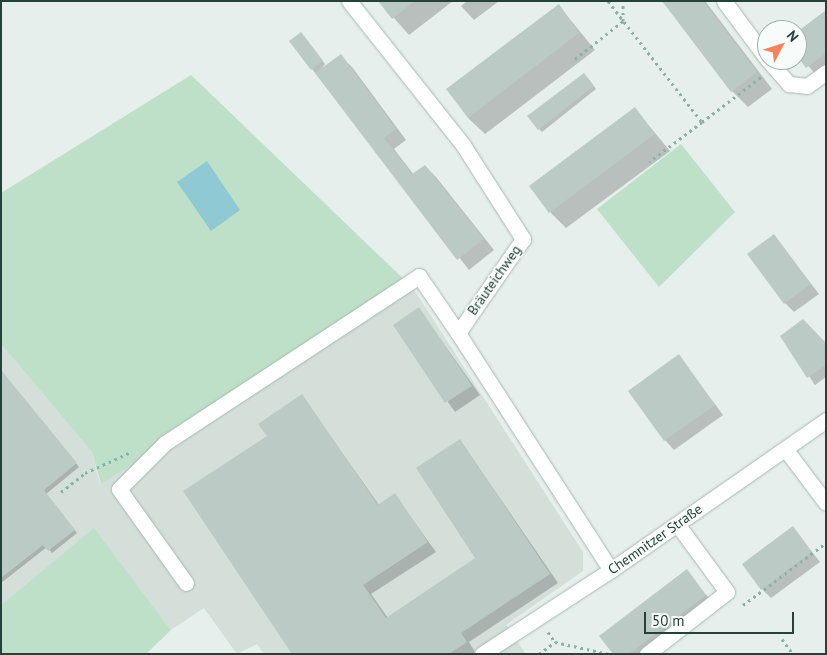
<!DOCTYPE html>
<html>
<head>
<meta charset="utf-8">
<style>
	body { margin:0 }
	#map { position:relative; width:827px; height:655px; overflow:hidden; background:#e6efeb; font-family:"PT Sans",sans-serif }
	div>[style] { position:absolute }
	.built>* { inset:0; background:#d4dfda }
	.green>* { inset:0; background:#bfe0c8 }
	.water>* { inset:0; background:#8ec9d4 }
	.shadow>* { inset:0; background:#0003 }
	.building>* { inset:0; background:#bbcac4 }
	.path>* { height:3px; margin-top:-1.5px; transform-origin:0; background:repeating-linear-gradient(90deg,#86b3a5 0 2.5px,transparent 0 6.5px) }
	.roads { filter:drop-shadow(0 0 1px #a8b8b2) drop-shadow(0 0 1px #a8b8b2) }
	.minor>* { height:15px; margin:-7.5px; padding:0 7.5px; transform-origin:7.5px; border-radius:7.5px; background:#fff }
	span { translate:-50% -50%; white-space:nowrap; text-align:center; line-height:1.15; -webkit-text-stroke:4px #f7fbf9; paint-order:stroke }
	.street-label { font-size:14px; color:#24423a }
	.frame { position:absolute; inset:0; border:2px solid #24423a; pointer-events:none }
	.north { position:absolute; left:757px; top:20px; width:50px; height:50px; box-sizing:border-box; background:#f7fbf9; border:1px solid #a3b1ad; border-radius:50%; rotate:50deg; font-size:14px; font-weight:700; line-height:20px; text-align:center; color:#24423a }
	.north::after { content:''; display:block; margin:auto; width:18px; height:22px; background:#f4845f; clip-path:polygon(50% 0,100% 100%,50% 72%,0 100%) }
	.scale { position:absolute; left:644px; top:612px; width:150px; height:22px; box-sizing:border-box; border:2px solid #24423a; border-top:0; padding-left:6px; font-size:15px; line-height:18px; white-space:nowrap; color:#24423a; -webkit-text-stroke:4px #f7fbf9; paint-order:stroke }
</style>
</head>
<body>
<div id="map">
	<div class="built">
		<div style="clip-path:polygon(413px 288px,583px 552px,583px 571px,506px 625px,526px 654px,264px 654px,257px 644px,237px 654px,204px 608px,171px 630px,94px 529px,1px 605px,1px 344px,92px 452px,100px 484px)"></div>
	</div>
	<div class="green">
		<div style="clip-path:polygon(191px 75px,413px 288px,101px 484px,92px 452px,1px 344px,1px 193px)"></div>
		<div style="clip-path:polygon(681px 144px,735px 212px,659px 287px,597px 209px)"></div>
		<div style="clip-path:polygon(94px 528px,171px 630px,146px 654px,1px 654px,1px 605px)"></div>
	</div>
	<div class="water">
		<div style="clip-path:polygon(207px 161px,240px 210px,211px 231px,177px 182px)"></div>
	</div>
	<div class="shadow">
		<div style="clip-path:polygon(379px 1px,453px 1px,409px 35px)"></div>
		<div style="clip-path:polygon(467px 1px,499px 1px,474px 20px,461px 6px)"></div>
		<div style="clip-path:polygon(664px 1px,705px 1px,772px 89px,748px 107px,732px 91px)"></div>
		<div style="clip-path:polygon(559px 6px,595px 50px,485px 134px,468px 118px)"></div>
		<div style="clip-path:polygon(826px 11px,826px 82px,824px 83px,797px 54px,797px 34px)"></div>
		<div style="clip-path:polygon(304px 36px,325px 64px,319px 72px,340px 56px,352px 67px,406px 140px,394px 149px,414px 175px,425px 166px,436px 177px,494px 250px,469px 270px,291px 42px)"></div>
		<div style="clip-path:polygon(587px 77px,596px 89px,542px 132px,539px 129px)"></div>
		<div style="clip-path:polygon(635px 109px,670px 151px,566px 228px,550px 212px)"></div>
		<div style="clip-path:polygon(774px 236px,819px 294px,794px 312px,785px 303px)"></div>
		<div style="clip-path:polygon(419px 309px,480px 395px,455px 412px,394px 325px)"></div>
		<div style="clip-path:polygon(782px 336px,826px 342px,826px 377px,815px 385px)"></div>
		<div style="clip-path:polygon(679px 356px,723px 415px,674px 450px,665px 440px)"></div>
		<div style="clip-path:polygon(1px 371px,79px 467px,46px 494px,77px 533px,52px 553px,47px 547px,1px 583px)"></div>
		<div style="clip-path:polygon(302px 396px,379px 505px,395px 495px,436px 552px,371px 594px,388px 618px,477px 558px,460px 440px,558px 583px,469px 642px,475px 652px,472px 654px,294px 654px,269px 436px)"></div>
		<div style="clip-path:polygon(793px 528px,820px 562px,771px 598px,762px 589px)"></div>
		<div style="clip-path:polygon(686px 571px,714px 604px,650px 654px,614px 654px)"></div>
	</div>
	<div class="building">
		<div style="clip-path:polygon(378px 1px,415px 1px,392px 19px)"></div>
		<div style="clip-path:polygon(662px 1px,703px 1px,757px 72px,731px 92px)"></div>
		<div style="clip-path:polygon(559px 4px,579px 33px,468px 118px,446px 89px)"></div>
		<div style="clip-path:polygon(826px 10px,826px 53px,806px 68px,797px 56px,797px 32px)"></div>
		<div style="clip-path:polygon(301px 32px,323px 61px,311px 70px,289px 41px)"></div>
		<div style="clip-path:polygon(341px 54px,396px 129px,384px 138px,412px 174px,425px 165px,484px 239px,457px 260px,315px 73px)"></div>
		<div style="clip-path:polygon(584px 73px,594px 86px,538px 130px,527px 116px)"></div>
		<div style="clip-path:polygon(635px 107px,655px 134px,549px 213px,529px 186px)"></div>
		<div style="clip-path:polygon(774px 234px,811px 284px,784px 304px,747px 254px)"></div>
		<div style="clip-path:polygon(419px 307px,472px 386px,445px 403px,393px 325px)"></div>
		<div style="clip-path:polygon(803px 319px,826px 343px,826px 365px,807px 378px,780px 336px)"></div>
		<div style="clip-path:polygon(679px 354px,715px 405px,664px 441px,628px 391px)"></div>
		<div style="clip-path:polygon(1px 370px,77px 463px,44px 490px,75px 530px,48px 551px,43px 545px,1px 578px)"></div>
		<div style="clip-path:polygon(302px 394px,378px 505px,395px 493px,428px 542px,363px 585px,386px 618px,475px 558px,416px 468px,460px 439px,550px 574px,461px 633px,467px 642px,449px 654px,292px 654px,183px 491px,267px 436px,258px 424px)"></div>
		<div style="clip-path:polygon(793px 526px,812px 552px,761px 590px,742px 564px)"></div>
		<div style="clip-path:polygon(687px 569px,706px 595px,629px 654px,613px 654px,599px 636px)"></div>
	</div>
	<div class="path">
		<div style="left:608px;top:1px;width:153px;rotate:52.2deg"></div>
		<div style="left:702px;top:122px;width:66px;rotate:143deg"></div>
		<div style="left:575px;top:59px;width:61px;rotate:-38.4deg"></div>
		<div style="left:623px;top:21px;width:20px;rotate:-90deg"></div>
		<div style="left:702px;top:122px;width:74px;rotate:-37.3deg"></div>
		<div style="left:61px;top:492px;width:31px;rotate:-38deg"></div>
		<div style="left:85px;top:473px;width:48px;rotate:-24.4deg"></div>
		<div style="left:743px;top:605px;width:104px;rotate:-36.8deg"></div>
		<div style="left:548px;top:632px;width:12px;rotate:55deg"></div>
		<div style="left:555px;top:642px;width:55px;rotate:12.5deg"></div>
		<div style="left:782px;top:639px;width:19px;rotate:54deg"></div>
		<div style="left:539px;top:654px;width:20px;rotate:-37deg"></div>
	</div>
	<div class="roads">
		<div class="minor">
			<div style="left:349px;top:1px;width:184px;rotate:51.6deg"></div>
			<div style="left:463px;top:145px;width:112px;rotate:57.4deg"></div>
			<div style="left:523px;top:239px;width:114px;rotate:124.7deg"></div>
			<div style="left:458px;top:333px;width:282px;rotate:57.2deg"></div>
			<div style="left:724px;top:1px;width:72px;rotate:53.4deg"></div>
			<div style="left:768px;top:60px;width:32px;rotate:49deg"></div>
			<div style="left:789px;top:84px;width:18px;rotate:6deg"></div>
			<div style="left:807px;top:86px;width:24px;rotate:-36deg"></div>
			<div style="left:786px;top:450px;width:66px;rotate:53deg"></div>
			<div style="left:186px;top:583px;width:115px;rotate:-125.5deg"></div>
			<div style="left:119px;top:489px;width:65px;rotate:-45deg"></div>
			<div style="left:165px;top:443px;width:304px;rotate:-33.3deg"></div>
			<div style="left:419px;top:276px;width:69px;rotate:55.6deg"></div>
			<div style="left:482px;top:654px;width:154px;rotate:-33.1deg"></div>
			<div style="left:611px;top:570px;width:262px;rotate:-34.9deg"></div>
			<div style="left:647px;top:654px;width:101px;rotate:-37.8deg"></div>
			<div style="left:727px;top:592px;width:84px;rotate:-126.3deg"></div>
		</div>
	</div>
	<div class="street-label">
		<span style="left:494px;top:280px;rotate:-55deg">Bräuteichweg</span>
		<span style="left:655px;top:539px;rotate:-35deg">Chemnitzer Straße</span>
	</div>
	<div class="frame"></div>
	<div class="north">N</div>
	<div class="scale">50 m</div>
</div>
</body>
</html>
